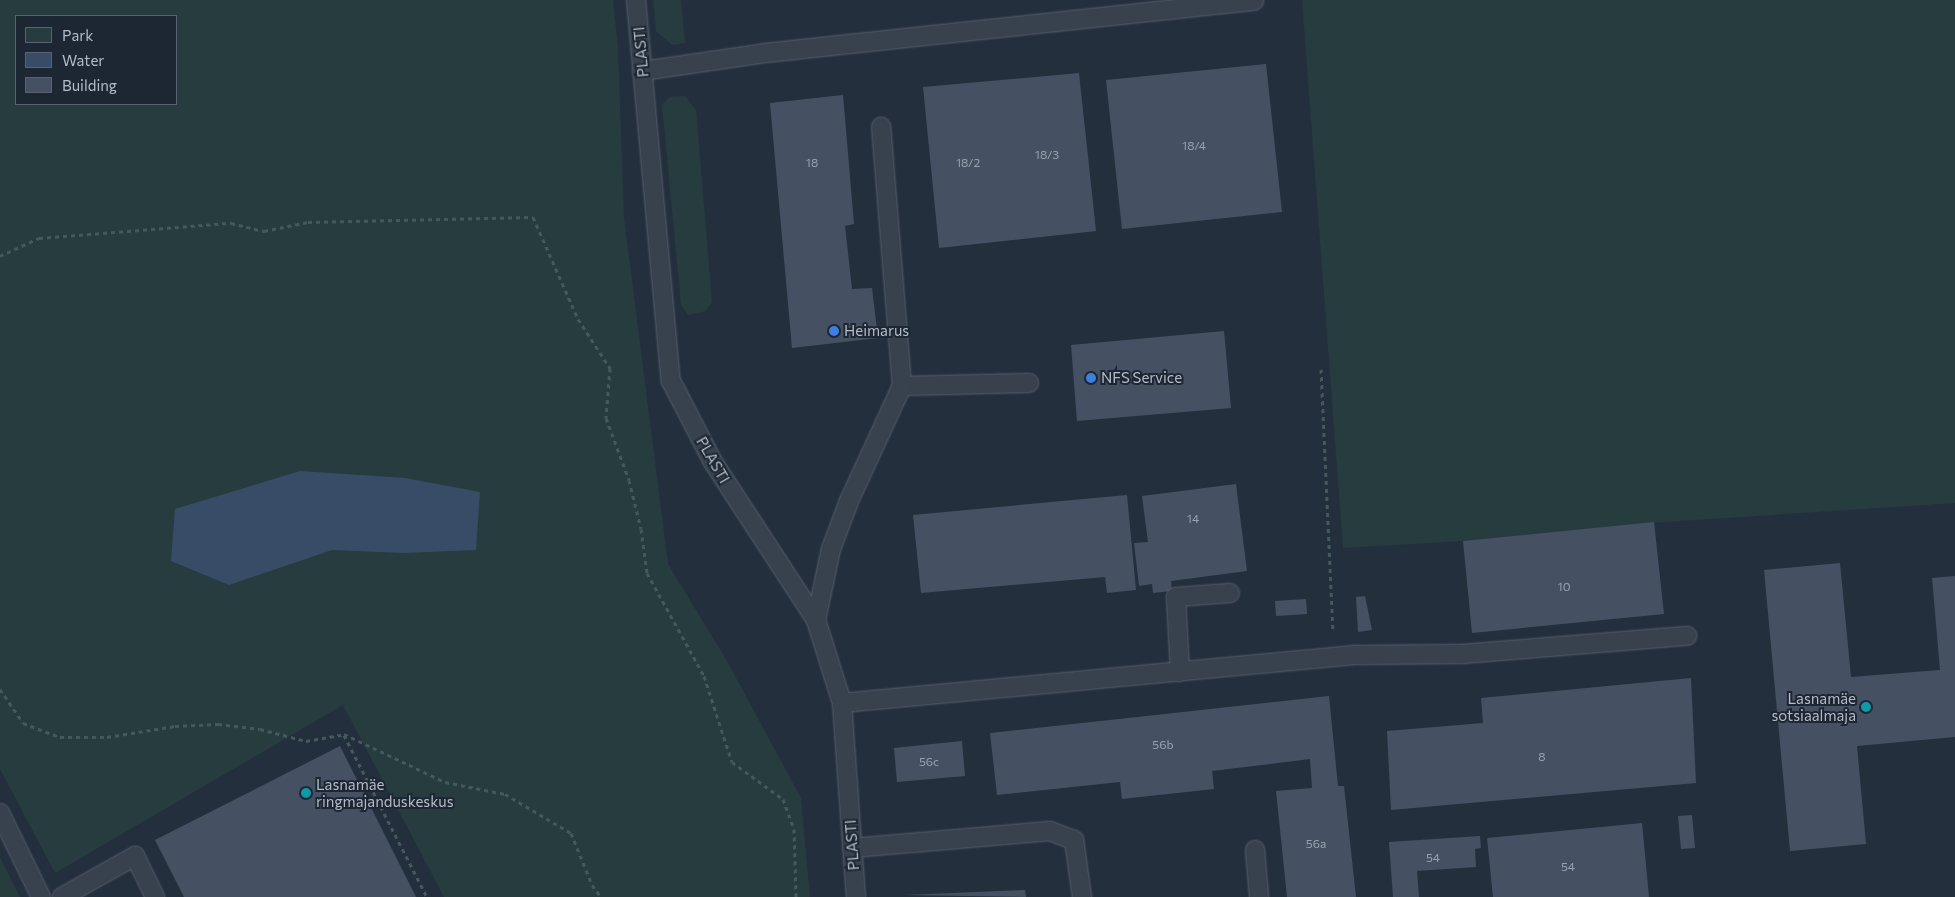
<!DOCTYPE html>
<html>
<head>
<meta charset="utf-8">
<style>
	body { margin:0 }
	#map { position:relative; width:1955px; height:897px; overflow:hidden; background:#242f3e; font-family:Commissioner,sans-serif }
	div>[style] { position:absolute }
	.green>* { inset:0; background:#263c3f }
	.water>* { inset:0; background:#394c67 }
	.building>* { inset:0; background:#455162 }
	.path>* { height:3px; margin-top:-1.5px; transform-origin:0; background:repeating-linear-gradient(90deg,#44595c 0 4px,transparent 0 8px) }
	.roads { filter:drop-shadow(0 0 1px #565f6c) drop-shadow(0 0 1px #565f6c) }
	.lane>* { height:18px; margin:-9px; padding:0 9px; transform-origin:9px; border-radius:9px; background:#38414e }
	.dots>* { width:14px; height:14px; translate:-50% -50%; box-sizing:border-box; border:2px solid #1d2633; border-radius:50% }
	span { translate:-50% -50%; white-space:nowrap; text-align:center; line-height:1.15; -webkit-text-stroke:4px #1d2633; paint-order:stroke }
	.number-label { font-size:12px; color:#98a1af }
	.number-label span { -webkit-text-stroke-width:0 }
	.street-label { font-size:15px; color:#b4bcc9 }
	.poi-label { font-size:15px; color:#b4bcc9 }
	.left { translate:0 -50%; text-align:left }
	.right { translate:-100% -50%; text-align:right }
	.legend { position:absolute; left:15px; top:15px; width:162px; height:90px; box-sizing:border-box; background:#1d2633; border:1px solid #59626f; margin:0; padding:6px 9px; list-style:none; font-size:15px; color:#b4bcc9 }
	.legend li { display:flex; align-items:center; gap:10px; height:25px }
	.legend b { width:25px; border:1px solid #59626f }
</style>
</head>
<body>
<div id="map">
	<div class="green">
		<div style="clip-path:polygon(evenodd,0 0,613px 0,618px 47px,624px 217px,668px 564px,727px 661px,801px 798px,810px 897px,444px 897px,343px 705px,55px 873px,0 769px,0 0,16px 16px,176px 16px,176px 104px,16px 104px,16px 16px)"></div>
		<div style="clip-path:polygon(653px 0,681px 0,685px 43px,672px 45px,656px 31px)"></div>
		<div style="clip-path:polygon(1302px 0,1955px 0,1955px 503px,1650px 523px,1463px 541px,1343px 548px)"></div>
		<div style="clip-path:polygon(685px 96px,696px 110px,712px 302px,706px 311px,688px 315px,681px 305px,662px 105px,670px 97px)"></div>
		<div style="clip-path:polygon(0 857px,20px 897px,0 897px)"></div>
	</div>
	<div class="water">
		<div style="clip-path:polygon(300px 471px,405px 478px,480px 492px,476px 550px,403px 553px,332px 550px,229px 585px,171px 561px,175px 509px)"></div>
	</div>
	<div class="building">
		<div style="clip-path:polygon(1266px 64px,1282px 212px,1122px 229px,1106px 80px)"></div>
		<div style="clip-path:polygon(1079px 73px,1096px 231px,939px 248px,923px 87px)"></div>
		<div style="clip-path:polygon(843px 95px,854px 224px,845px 226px,852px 289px,872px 288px,878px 338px,792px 348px,770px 103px)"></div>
		<div style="clip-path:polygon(1224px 331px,1231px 408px,1077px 421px,1071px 345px)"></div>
		<div style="clip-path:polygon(1236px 484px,1247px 571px,1171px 581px,1172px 591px,1153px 593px,1152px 584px,1139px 586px,1134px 543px,1148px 542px,1142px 496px)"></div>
		<div style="clip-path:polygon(1127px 495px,1136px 590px,1107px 593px,1105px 577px,921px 593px,913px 515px)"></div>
		<div style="clip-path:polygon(1654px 522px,1664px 614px,1472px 633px,1463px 541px)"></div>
		<div style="clip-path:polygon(1840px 563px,1851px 677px,1940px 670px,1932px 578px,1955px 576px,1955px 737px,1857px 746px,1866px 844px,1790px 851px,1764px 570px)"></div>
		<div style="clip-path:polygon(1365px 596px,1372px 630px,1358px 632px,1356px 597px)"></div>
		<div style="clip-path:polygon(1306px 599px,1307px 614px,1276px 616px,1275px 601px)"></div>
		<div style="clip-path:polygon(1691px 678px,1696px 783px,1391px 810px,1387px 731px,1483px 723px,1481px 698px)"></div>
		<div style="clip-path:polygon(1329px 696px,1338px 786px,1344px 786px,1356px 897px,1287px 897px,1276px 791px,1312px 788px,1310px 759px,1212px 771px,1214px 789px,1122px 799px,1120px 782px,997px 795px,990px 733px)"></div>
		<div style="clip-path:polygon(962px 741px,965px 776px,897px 782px,894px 748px)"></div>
		<div style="clip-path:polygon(340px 746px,416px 897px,184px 897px,155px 840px)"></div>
		<div style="clip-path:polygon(1692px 815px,1695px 848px,1681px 849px,1678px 816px)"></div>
		<div style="clip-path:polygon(1642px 823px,1649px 897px,1493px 897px,1487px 838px)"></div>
		<div style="clip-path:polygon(1480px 836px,1481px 848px,1475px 849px,1476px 867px,1417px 871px,1419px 897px,1393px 897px,1389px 842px)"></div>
		<div style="clip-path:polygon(1025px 890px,1026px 897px,904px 895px)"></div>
	</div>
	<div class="path">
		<div style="left:0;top:256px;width:43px;rotate:-24.8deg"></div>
		<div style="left:39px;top:238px;width:193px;rotate:-4.5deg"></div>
		<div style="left:231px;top:223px;width:34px;rotate:14deg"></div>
		<div style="left:264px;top:231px;width:45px;rotate:-11.6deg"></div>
		<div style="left:308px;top:222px;width:225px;rotate:-1.3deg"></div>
		<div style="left:533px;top:217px;width:111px;rotate:66.2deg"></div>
		<div style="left:578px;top:319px;width:59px;rotate:56.9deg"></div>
		<div style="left:610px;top:368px;width:50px;rotate:94.6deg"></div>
		<div style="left:606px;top:418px;width:66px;rotate:69.6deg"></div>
		<div style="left:629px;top:480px;width:50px;rotate:76.2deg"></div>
		<div style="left:641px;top:529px;width:44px;rotate:82.2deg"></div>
		<div style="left:647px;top:573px;width:118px;rotate:61deg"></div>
		<div style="left:704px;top:676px;width:90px;rotate:72deg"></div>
		<div style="left:732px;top:762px;width:63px;rotate:36deg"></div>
		<div style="left:783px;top:799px;width:32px;rotate:70deg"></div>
		<div style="left:794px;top:829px;width:68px;rotate:88.3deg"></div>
		<div style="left:1321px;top:369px;width:261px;rotate:87.4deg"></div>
		<div style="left:0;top:689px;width:41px;rotate:55.9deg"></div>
		<div style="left:23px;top:723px;width:40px;rotate:21deg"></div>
		<div style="left:60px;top:737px;width:47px"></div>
		<div style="left:107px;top:737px;width:69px;rotate:-9.2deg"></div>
		<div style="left:175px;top:726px;width:43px;rotate:-2.7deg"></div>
		<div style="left:218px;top:724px;width:42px;rotate:6.8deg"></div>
		<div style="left:260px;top:729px;width:48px;rotate:14.6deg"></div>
		<div style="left:306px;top:741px;width:39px;rotate:-10deg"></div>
		<div style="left:344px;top:734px;width:112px;rotate:25.4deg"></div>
		<div style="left:445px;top:782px;width:61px;rotate:11.3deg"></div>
		<div style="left:505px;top:794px;width:77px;rotate:30.6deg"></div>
		<div style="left:571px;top:833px;width:56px;rotate:68deg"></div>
		<div style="left:592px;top:885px;width:15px;rotate:53deg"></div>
		<div style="left:344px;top:735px;width:182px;rotate:62.9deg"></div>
	</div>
	<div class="roads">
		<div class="lane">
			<div style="left:636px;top:0;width:383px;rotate:84.8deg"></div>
			<div style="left:671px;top:381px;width:91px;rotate:62.6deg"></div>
			<div style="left:713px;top:462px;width:189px;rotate:56.9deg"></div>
			<div style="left:816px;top:620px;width:87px;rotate:72.6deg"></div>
			<div style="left:842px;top:703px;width:195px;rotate:85.9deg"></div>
			<div style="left:642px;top:71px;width:124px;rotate:-8.3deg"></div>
			<div style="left:765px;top:53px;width:492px;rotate:-6.1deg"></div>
			<div style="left:902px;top:386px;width:127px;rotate:-1.4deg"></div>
			<div style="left:816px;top:620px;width:73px;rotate:-78.1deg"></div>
			<div style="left:831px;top:549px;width:51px;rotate:-69.4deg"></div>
			<div style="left:849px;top:501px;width:127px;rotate:-65.3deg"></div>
			<div style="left:902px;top:386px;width:260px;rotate:-94.6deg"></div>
			<div style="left:1180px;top:672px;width:75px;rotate:-93.1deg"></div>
			<div style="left:1176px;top:597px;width:54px;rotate:-4.2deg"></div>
			<div style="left:842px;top:703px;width:515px;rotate:-5.35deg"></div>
			<div style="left:1355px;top:655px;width:107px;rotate:-0.5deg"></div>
			<div style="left:1462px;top:654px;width:226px;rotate:-4.6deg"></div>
			<div style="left:0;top:813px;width:93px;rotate:64deg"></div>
			<div style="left:852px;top:848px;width:199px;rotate:-4.9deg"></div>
			<div style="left:1050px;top:831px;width:26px;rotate:21deg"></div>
			<div style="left:1074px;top:840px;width:58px;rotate:82deg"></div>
			<div style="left:1255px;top:850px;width:47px;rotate:85.1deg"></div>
			<div style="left:62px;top:897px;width:84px;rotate:-29.3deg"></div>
			<div style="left:135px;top:856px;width:46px;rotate:64deg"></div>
		</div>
	</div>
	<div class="dots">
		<div style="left:834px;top:331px;background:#3f7fe0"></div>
		<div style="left:1091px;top:378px;background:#3f7fe0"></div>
		<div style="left:1866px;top:707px;background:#0f9aa8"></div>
		<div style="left:306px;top:793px;background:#0f9aa8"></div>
	</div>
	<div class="number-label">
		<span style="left:1194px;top:146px">18/4</span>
		<span style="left:1047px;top:155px">18/3</span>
		<span style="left:812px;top:163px">18</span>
		<span style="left:968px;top:163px">18/2</span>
		<span style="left:1193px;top:519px">14</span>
		<span style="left:1564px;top:587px">10</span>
		<span style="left:1163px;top:745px">56b</span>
		<span style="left:1542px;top:757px">8</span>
		<span style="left:929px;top:762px">56c</span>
		<span style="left:1316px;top:844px">56a</span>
		<span style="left:1433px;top:858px">54</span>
		<span style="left:1568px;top:867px">54</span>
	</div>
	<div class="street-label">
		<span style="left:641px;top:52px;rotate:-95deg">PLASTI</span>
		<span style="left:713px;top:460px;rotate:60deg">PLASTI</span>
		<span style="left:852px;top:845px;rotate:-94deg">PLASTI</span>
	</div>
	<div class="poi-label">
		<span class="left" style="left:844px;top:331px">Heimarus</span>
		<span class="left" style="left:1101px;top:378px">NFS Service</span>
		<span class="right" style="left:1856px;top:707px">Lasnamäe<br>sotsiaalmaja</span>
		<span class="left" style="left:316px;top:793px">Lasnamäe<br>ringmajanduskeskus</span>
	</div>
	<ul class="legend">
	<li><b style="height:14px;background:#263c3f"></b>Park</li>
	<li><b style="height:14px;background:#394c67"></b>Water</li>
	<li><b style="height:14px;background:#455162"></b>Building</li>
	</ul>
</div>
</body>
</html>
